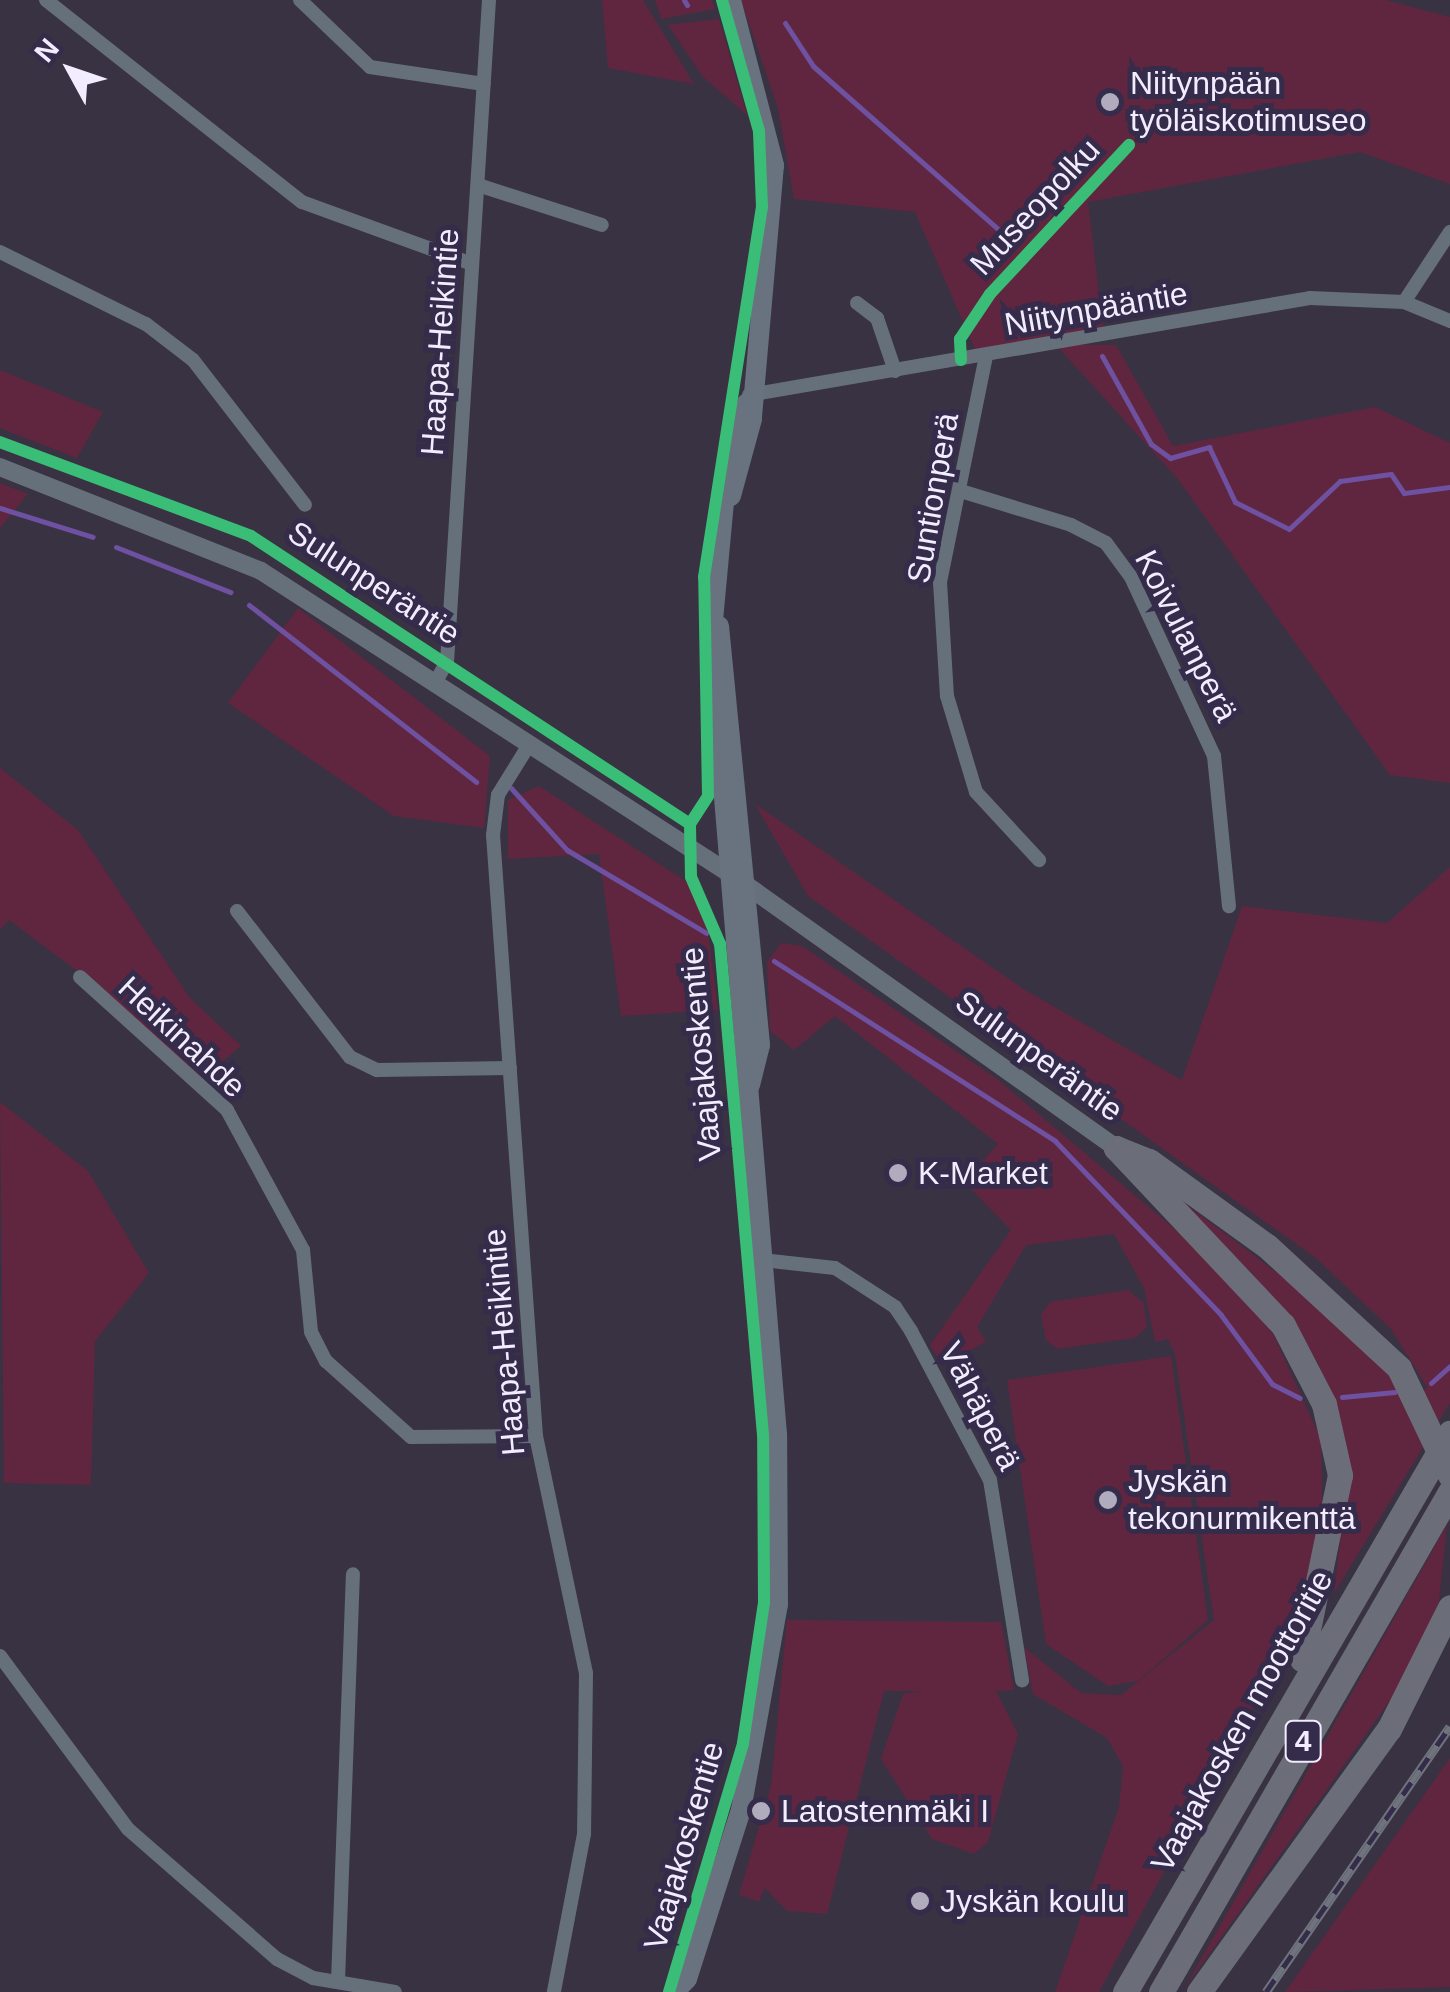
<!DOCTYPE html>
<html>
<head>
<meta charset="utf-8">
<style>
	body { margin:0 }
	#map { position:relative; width:1450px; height:1992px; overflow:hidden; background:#383243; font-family:Helvetica,sans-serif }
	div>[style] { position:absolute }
	.green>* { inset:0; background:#60263f }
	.stream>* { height:5px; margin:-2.5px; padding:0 2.5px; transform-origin:2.5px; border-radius:2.5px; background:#6e51a1 }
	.minor>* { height:14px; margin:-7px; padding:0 7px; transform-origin:7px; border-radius:7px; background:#65707b }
	.tertiary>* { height:18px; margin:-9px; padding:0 9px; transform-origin:9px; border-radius:9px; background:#65707b }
	.secondary>* { height:20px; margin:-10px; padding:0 10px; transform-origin:10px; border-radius:10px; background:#68737f }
	.motorway>* { height:25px; margin:-12.5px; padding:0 12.5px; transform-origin:12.5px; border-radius:12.5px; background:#6b6e79 }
	.rail>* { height:9px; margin-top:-4.5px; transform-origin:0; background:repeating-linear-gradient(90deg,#352b4a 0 15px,#6f737e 0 30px); box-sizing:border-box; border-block:2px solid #6f737e }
	.motorway-bridge>* { height:25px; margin:-12.5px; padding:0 12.5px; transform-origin:12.5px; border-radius:12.5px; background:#6b6e79 }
	.cycleway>* { height:12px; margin:-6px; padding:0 6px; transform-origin:6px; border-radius:6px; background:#3abd76 }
	.dots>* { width:28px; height:28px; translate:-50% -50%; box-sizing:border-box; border:5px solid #352b4a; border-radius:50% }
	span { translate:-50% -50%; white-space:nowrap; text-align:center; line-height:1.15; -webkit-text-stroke:10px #352b4a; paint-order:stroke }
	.shield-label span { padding:2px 8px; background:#352b4a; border:2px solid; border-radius:8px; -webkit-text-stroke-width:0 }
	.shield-label { font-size:30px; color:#f2edfe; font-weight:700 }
	.poi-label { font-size:32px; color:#f2edfe }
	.left { translate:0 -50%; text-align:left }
	.street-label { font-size:32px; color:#f2edfe }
	.north { position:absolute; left:20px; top:20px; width:100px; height:100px; -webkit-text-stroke:8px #352b4a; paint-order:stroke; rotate:310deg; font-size:28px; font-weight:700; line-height:40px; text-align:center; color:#f2edfe }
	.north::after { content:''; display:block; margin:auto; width:35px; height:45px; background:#f2edfe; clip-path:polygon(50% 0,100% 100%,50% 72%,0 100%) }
</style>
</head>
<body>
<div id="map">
	<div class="green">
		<div style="clip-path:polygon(602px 0,643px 0,694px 84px,608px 68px)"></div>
		<div style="clip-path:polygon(655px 0,712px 0,715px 9px,661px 19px)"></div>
		<div style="clip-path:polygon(741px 0,1385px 0,1450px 17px,1450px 184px,1360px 152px,1088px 202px,1104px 334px,978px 356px,915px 212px,794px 199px,778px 108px)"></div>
		<div style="clip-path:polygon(719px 19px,747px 115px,703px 77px,668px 25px)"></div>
		<div style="clip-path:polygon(1056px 345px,1116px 345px,1173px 446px,1375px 407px,1450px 443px,1450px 783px,1390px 775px,1177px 478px)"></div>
		<div style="clip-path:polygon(0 370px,103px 412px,77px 458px,0 428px)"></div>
		<div style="clip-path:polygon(0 483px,28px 494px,0 528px)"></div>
		<div style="clip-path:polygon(298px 608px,490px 756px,484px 828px,394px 816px,228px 703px)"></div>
		<div style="clip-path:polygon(0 768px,78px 830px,190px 998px,241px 1046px,199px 1081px,80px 973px,9px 920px,0 930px)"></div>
		<div style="clip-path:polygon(539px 786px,687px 882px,706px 916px,718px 1010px,621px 1016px,599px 854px,508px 859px,508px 800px)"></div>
		<div style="clip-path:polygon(755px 804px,1025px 990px,1182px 1080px,1242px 906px,1387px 923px,1450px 867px,1450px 1403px,1334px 1593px,1348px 1477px,1318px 1363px,1252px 1273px,1143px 1172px,1357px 1333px,1412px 1401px,1427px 1387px,1391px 1329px,1316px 1258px,808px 896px)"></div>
		<div style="clip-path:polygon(781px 943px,802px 946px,997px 1079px,1196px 1247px,1272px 1332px,1321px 1439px,1323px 1533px,1286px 1646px,1099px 1992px,1055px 1992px,1119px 1807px,1123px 1766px,1107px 1738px,1033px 1694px,1024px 1647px,1081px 1693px,1121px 1695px,1214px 1620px,1175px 1355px,1168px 1339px,1155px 1342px,1144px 1288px,1114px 1234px,1026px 1245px,977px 1327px,986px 1342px,942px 1365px,930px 1345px,1011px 1230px,964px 1182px,998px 1144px,835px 1016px,794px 1050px,770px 1031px,767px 962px)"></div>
		<div style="clip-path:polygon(0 1102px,88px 1171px,149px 1273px,95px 1341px,91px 1485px,4px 1483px)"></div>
		<div style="clip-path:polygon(1128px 1290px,1144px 1303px,1147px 1327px,1135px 1338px,1057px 1349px,1046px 1340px,1041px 1315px,1050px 1302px)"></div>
		<div style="clip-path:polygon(1171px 1356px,1208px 1620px,1138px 1681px,1108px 1686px,1046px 1644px,1007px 1380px)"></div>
		<div style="clip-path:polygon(1447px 1525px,1439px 1601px,1406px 1678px,1183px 1991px)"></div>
		<div style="clip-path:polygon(787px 1620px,1001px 1622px,1014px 1690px,996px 1691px,1018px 1734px,988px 1842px,974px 1854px,932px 1839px,881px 1759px,903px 1694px,922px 1691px,884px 1691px,827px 1914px,787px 1911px,765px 1888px,759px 1902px,739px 1895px,771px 1786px)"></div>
		<div style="clip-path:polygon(1450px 1758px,1450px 1987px,1285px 1992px)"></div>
	</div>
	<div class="stream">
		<div style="left:684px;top:0;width:6px;rotate:59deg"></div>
		<div style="left:785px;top:23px;width:51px;rotate:56.9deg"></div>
		<div style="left:813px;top:66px;width:249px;rotate:41.4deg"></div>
		<div style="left:1102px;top:356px;width:101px;rotate:60.9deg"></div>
		<div style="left:1151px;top:444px;width:24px;rotate:36deg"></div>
		<div style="left:1170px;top:458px;width:41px;rotate:-15.8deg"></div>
		<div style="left:1209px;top:447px;width:61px;rotate:64.7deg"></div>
		<div style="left:1235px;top:502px;width:60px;rotate:26.6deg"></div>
		<div style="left:1289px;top:529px;width:70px;rotate:-43.3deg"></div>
		<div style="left:1340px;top:481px;width:51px;rotate:-7.8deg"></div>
		<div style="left:1391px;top:474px;width:23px;rotate:56deg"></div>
		<div style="left:1404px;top:493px;width:46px;rotate:-7.4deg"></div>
		<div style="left:0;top:508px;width:97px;rotate:17.3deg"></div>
		<div style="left:116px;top:547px;width:123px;rotate:21.5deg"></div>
		<div style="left:249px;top:605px;width:288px;rotate:37.9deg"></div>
		<div style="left:511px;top:788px;width:84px;rotate:47.9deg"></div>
		<div style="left:567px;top:850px;width:162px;rotate:30.8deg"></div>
		<div style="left:774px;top:961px;width:334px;rotate:32.6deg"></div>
		<div style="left:1055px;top:1141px;width:240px;rotate:46.3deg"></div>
		<div style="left:1221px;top:1315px;width:86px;rotate:53.5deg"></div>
		<div style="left:1272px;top:1384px;width:31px;rotate:27deg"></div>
		<div style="left:1431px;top:1383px;width:25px;rotate:-42deg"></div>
		<div style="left:1342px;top:1397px;width:53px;rotate:-5.4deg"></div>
	</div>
	<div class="minor">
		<div style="left:46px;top:0;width:326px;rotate:38.3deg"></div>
		<div style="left:302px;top:202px;width:181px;rotate:20deg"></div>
		<div style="left:300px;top:0;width:97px;rotate:43.7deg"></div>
		<div style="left:370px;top:67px;width:115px;rotate:8.5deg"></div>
		<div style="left:478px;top:185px;width:130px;rotate:17.9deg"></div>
		<div style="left:0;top:252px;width:163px;rotate:26.3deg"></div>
		<div style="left:146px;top:324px;width:59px;rotate:37.5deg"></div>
		<div style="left:193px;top:360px;width:183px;rotate:52.3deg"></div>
		<div style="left:1404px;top:302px;width:84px;rotate:-56.7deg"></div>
		<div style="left:857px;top:303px;width:25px;rotate:37deg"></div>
		<div style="left:877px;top:318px;width:56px;rotate:71.2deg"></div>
		<div style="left:986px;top:356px;width:231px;rotate:101.5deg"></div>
		<div style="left:940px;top:582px;width:114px;rotate:86.5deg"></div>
		<div style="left:947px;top:696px;width:100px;rotate:73.2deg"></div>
		<div style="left:976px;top:792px;width:93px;rotate:47.2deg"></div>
		<div style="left:749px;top:395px;width:569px;rotate:-9.81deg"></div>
		<div style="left:1310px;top:298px;width:94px;rotate:2.4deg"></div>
		<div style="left:1404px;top:302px;width:50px;rotate:22.4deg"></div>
		<div style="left:964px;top:492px;width:112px;rotate:17.1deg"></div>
		<div style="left:1071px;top:525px;width:39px;rotate:27deg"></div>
		<div style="left:1106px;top:543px;width:42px;rotate:53.7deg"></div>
		<div style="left:1131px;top:577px;width:197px;rotate:65.1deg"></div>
		<div style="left:1214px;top:756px;width:151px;rotate:84.3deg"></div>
		<div style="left:434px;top:685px;width:26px;rotate:-61deg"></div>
		<div style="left:447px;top:662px;width:663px;rotate:-86.37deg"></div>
		<div style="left:527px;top:748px;width:55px;rotate:121.7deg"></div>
		<div style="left:498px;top:795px;width:40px;rotate:97.1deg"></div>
		<div style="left:493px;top:835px;width:603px;rotate:85.91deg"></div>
		<div style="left:536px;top:1436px;width:242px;rotate:78.1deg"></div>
		<div style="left:586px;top:1673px;width:161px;rotate:90.7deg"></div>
		<div style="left:584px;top:1834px;width:161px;rotate:100.8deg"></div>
		<div style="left:237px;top:911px;width:185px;rotate:52.3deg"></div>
		<div style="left:350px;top:1057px;width:30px;rotate:26deg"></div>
		<div style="left:377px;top:1070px;width:133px;rotate:-0.9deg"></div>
		<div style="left:80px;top:977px;width:198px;rotate:42.1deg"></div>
		<div style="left:227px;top:1110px;width:159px;rotate:61.5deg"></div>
		<div style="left:303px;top:1250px;width:82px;rotate:84.4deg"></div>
		<div style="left:311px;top:1332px;width:33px;rotate:63deg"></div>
		<div style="left:326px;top:1361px;width:114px;rotate:41.8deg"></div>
		<div style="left:411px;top:1437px;width:125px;rotate:-0.5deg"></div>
		<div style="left:762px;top:1260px;width:73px;rotate:6.3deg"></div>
		<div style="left:835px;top:1268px;width:72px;rotate:33deg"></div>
		<div style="left:895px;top:1307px;width:29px;rotate:56deg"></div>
		<div style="left:911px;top:1331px;width:169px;rotate:62.1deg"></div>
		<div style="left:990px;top:1480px;width:203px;rotate:80.9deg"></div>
		<div style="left:0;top:1656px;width:215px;rotate:53.5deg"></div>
		<div style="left:128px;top:1829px;width:198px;rotate:41.1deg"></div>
		<div style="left:277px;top:1959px;width:41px;rotate:27.8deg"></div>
		<div style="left:313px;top:1978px;width:83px;rotate:9.7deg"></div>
		<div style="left:338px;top:1981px;width:407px;rotate:-87.9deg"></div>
	</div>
	<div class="tertiary">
		<div style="left:0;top:467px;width:281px;rotate:21.7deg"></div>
		<div style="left:261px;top:571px;width:564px;rotate:32.85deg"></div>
		<div style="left:735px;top:877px;width:468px;rotate:35.4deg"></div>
	</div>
	<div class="secondary">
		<div style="left:731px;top:0;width:171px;rotate:75.4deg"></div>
		<div style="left:774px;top:165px;width:255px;rotate:95deg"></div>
		<div style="left:752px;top:419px;width:80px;rotate:105.3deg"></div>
		<div style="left:719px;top:626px;width:421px;rotate:84.4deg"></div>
		<div style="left:760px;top:1045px;width:41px;rotate:104deg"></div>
		<div style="left:674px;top:1992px;width:18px;rotate:-45deg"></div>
		<div style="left:687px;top:1979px;width:177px;rotate:-72.3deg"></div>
		<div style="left:741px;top:1810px;width:209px;rotate:-79.8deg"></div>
		<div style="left:778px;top:1604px;width:170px;rotate:-90.3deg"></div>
		<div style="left:777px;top:1434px;width:795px;rotate:-94.76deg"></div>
		<div style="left:711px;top:642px;width:163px;rotate:-84.7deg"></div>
		<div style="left:726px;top:480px;width:80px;rotate:-74.7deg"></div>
	</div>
	<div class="motorway">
		<div style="left:1116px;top:1148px;width:243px;rotate:46.7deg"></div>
		<div style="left:1283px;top:1325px;width:89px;rotate:62.6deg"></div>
		<div style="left:1324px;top:1404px;width:73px;rotate:77.3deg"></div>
		<div style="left:1340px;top:1475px;width:188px;rotate:101.7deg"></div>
		<div style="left:1116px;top:1148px;width:35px;rotate:22deg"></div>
		<div style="left:1149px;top:1161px;width:145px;rotate:35.8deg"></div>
		<div style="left:1267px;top:1246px;width:180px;rotate:42.7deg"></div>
		<div style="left:1125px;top:1992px;width:647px;rotate:-59.83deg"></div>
		<div style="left:1161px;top:1992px;width:578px;rotate:-59.97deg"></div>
		<div style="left:1199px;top:1992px;width:324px;rotate:-54.2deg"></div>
		<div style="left:1389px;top:1729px;width:136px;rotate:-63.4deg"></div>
	</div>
	<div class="rail">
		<div style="left:1266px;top:1992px;width:323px;rotate:-55.3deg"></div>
	</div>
	<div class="motorway-bridge">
		<div style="left:1399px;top:1368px;width:119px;rotate:64.5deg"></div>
	</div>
	<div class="cycleway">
		<div style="left:961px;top:360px;width:21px;rotate:-93deg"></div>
		<div style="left:960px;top:339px;width:54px;rotate:-56.3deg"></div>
		<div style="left:990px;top:294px;width:204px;rotate:-47deg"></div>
		<div style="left:0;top:442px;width:268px;rotate:20.5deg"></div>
		<div style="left:251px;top:536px;width:525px;rotate:33.27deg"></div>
		<div style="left:669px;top:1992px;width:260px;rotate:-73.4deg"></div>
		<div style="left:743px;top:1743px;width:142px;rotate:-81.5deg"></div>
		<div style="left:764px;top:1603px;width:168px;rotate:-90.3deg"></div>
		<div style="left:763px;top:1435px;width:493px;rotate:-95deg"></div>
		<div style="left:720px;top:944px;width:73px;rotate:-113.4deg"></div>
		<div style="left:691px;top:877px;width:53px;rotate:-91.1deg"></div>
		<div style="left:690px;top:824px;width:33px;rotate:-57deg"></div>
		<div style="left:708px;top:796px;width:219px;rotate:-91deg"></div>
		<div style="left:704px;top:577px;width:375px;rotate:-81.1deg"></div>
		<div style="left:762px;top:207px;width:76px;rotate:-92.3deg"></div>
		<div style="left:759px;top:131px;width:136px;rotate:-105.8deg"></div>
	</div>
	<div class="dots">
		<div style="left:1110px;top:102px;background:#b1acbd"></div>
		<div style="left:898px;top:1173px;background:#b1acbd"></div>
		<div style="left:1108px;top:1500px;background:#b1acbd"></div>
		<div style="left:761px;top:1811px;background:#b1acbd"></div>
		<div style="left:920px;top:1901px;background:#b1acbd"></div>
	</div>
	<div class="shield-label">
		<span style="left:1303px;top:1741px">4</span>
	</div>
	<div class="poi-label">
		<span class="left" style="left:1130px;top:102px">Niitynpään<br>työläiskotimuseo</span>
		<span class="left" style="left:918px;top:1173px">K-Market</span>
		<span class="left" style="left:1128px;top:1500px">Jyskän<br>tekonurmikenttä</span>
		<span class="left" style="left:781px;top:1811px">Latostenmäki I</span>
		<span class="left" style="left:940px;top:1901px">Jyskän koulu</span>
	</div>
	<div class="street-label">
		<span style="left:1035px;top:207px;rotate:-47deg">Museopolku</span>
		<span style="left:1096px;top:309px;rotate:-10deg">Niitynpääntie</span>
		<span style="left:440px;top:342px;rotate:-86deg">Haapa-Heikintie</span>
		<span style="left:933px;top:498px;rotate:-80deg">Suntionperä</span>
		<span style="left:374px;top:583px;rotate:33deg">Sulunperäntie</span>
		<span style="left:1186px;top:636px;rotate:63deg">Koivulanperä</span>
		<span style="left:182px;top:1037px;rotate:43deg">Heikinahde</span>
		<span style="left:701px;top:1054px;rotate:-95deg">Vaajakoskentie</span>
		<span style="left:1039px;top:1056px;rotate:36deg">Sulunperäntie</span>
		<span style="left:504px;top:1342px;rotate:-95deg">Haapa-Heikintie</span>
		<span style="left:980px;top:1406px;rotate:63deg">Vähäperä</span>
		<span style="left:1242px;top:1721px;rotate:-61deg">Vaajakosken moottoritie</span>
		<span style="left:684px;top:1846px;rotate:-74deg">Vaajakoskentie</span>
	</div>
	<div class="north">N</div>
</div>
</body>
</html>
